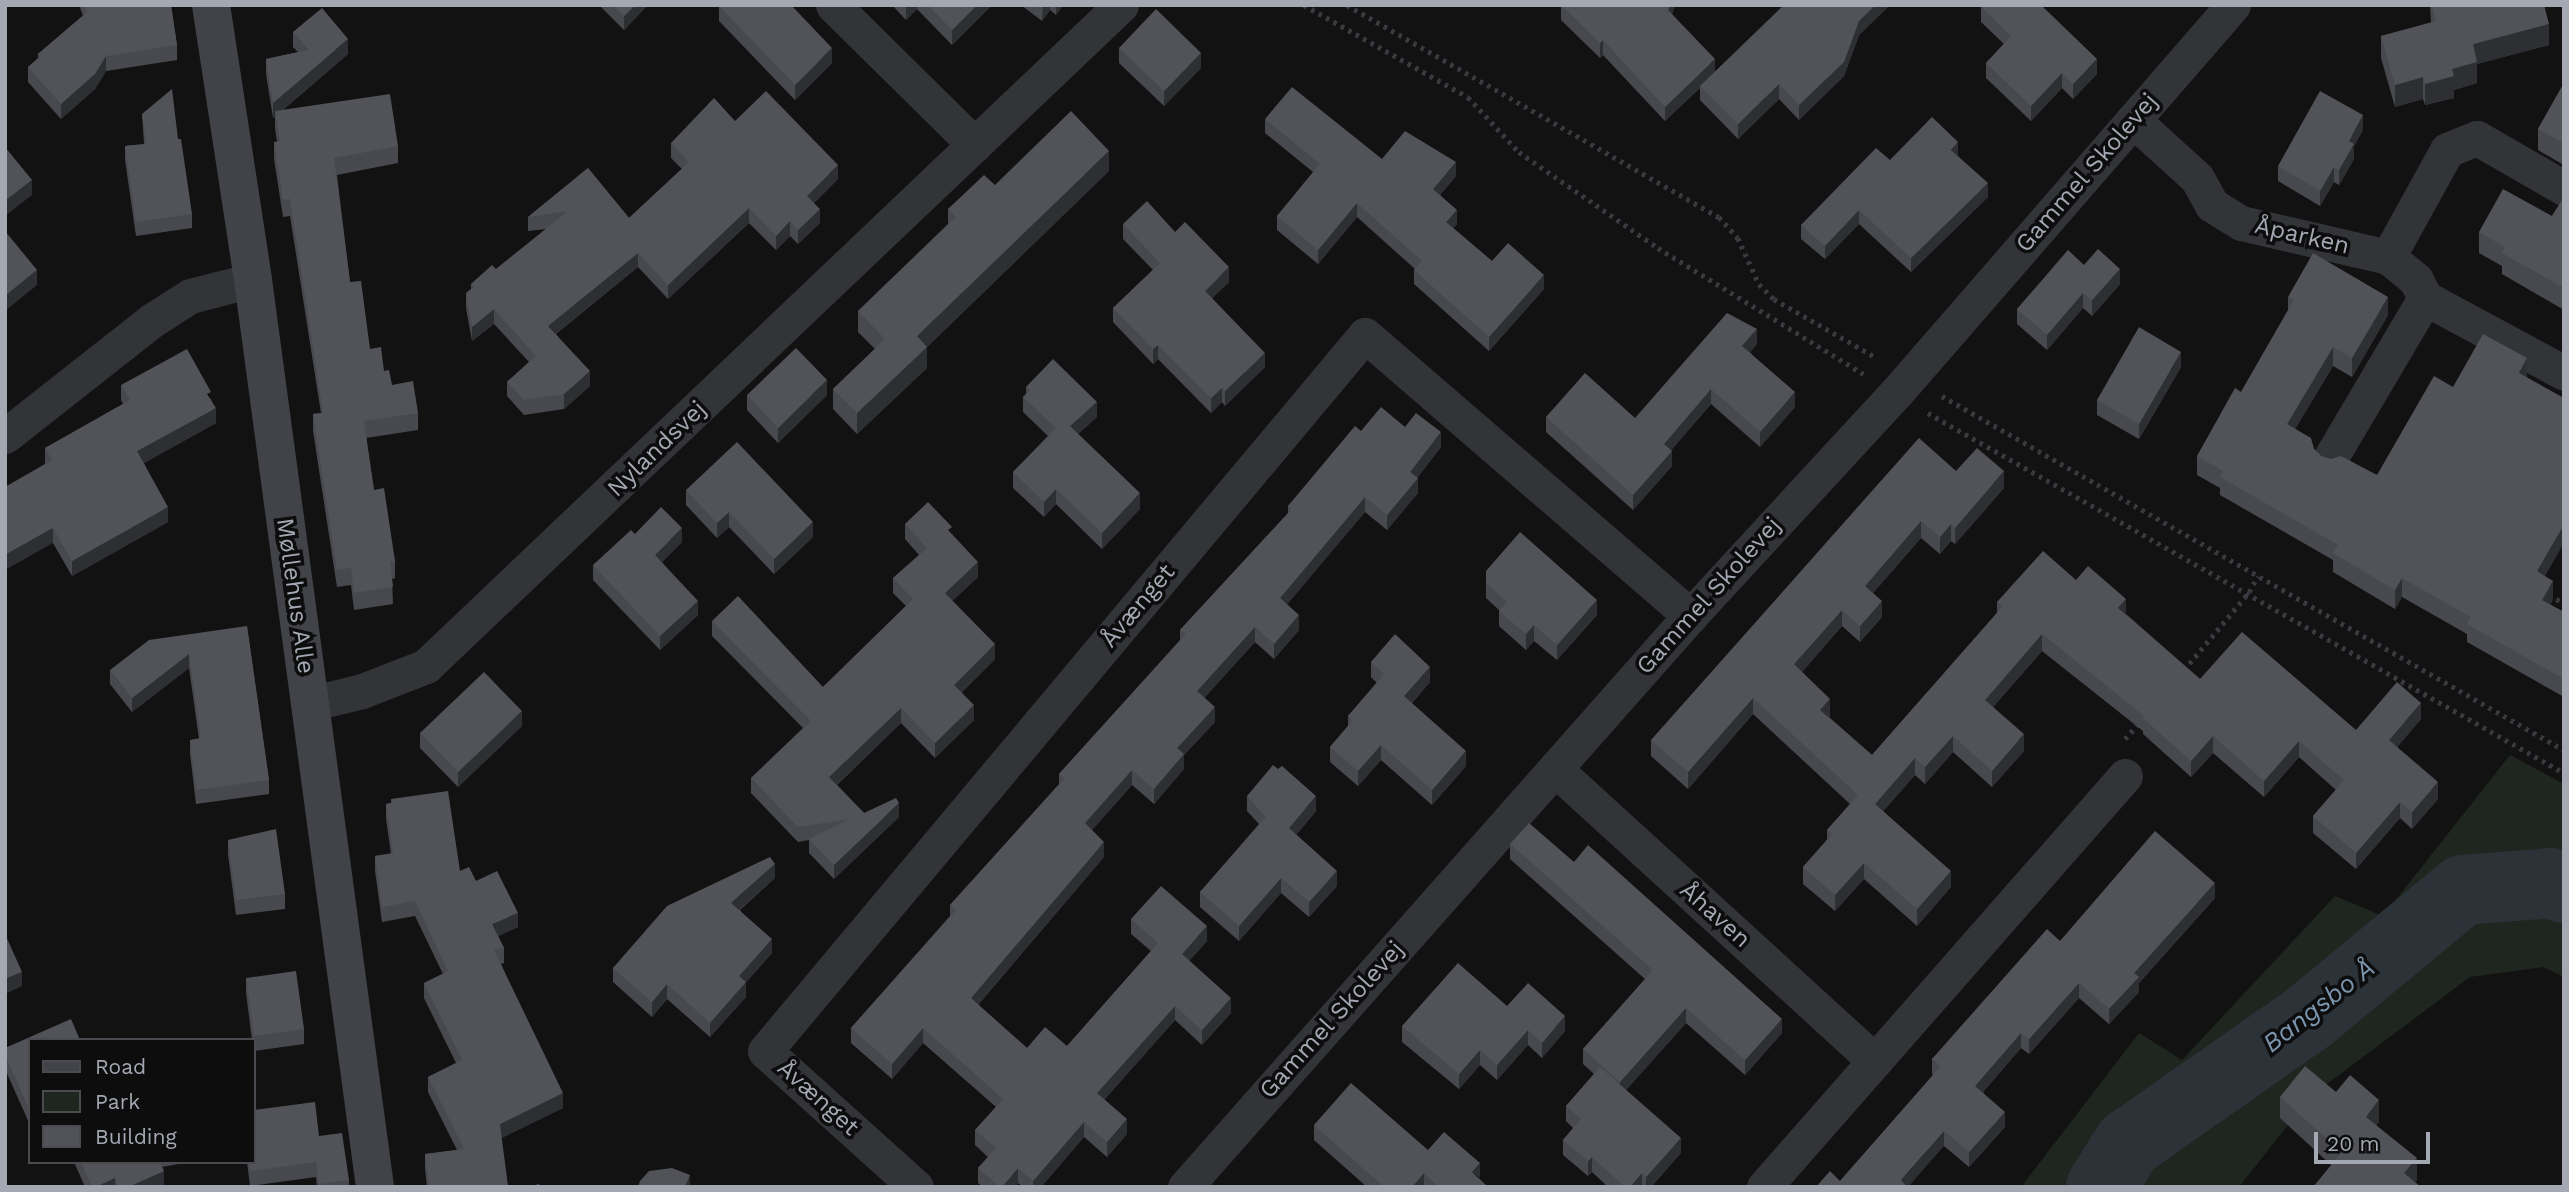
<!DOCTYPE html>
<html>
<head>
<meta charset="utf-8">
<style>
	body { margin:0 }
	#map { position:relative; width:2569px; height:1192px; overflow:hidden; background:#121213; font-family:"Work Sans",sans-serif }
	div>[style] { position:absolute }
	.green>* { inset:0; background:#1e261f }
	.river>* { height:70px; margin:-35px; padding:0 35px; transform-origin:35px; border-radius:35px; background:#2b3238 }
	.path>* { height:4.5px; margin-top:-2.25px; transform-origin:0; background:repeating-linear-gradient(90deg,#393a3f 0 3.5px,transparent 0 8.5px) }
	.street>* { height:35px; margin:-17.5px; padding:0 17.5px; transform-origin:17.5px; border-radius:17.5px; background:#333438 }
	.secondary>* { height:38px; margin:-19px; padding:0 19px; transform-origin:19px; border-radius:19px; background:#414348 }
	.wall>* { inset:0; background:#48494e }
	.shaded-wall>* { inset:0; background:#2e2f32 }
	.building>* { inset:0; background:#525359 }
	span { translate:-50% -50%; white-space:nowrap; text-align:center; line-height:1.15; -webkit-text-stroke:7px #0d0d0e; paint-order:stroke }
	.street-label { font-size:24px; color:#a4a8b3 }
	.water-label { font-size:26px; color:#7b95ae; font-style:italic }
	.frame { position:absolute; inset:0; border:7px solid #a4a8b3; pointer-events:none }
	.legend { position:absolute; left:28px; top:1038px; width:228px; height:126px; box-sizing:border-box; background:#0d0d0e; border:2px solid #494b50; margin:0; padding:9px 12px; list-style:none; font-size:21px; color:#a4a8b3 }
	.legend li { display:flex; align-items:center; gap:14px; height:35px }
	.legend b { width:35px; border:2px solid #494b50 }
	.scale { position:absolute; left:2314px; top:1132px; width:116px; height:32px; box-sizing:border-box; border:4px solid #a4a8b3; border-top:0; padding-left:9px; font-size:21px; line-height:24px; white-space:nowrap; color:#a4a8b3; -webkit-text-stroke:5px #0d0d0e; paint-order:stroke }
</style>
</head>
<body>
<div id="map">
	<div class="green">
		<div style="clip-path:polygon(2510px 755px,2564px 784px,2564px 977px,2543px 967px,2470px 977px,2311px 1096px,2239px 1187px,2021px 1187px,2139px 1033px,2182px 1060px,2335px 896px,2383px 916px)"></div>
	</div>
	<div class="river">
		<div style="left:2101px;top:1187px;width:51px;rotate:-57.9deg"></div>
		<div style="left:2128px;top:1144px;width:220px;rotate:-35deg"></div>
		<div style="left:2308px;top:1018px;width:201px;rotate:-39.6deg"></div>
		<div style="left:2463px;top:890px;width:88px;rotate:-4.5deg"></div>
		<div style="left:2551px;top:883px;width:14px;rotate:21deg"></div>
	</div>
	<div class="path">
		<div style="left:1304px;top:5px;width:188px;rotate:29.3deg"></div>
		<div style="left:1468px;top:97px;width:75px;rotate:47.2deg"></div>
		<div style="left:1519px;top:152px;width:169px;rotate:34.6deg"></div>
		<div style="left:1658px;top:248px;width:241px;rotate:31.5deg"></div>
		<div style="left:1347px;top:5px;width:428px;rotate:29.7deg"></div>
		<div style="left:1719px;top:217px;width:28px;rotate:48deg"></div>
		<div style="left:1738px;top:238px;width:51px;rotate:65.5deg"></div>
		<div style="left:1759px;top:284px;width:21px;rotate:45deg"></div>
		<div style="left:1774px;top:299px;width:119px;rotate:29.8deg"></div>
		<div style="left:1942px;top:396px;width:716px;rotate:29.65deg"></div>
		<div style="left:1928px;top:413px;width:731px;rotate:29.51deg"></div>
		<div style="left:2549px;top:595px;width:17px;rotate:28deg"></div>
		<div style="left:2184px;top:670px;width:102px;rotate:-50.2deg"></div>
		<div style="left:2249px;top:592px;width:18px;rotate:-61deg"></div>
		<div style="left:2125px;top:739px;width:23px;rotate:-49deg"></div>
	</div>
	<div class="street">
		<div style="left:833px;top:5px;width:199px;rotate:44.6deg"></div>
		<div style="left:2133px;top:120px;width:86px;rotate:42.2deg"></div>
		<div style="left:2197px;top:178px;width:31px;rotate:61deg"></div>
		<div style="left:2212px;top:205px;width:34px;rotate:32deg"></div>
		<div style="left:2241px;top:223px;width:151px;rotate:13deg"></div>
		<div style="left:2388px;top:257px;width:36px;rotate:39deg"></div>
		<div style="left:2416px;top:280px;width:20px;rotate:63deg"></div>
		<div style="left:2425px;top:298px;width:158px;rotate:28.3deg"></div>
		<div style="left:2388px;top:257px;width:122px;rotate:-61.1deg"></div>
		<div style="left:2447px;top:150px;width:32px;rotate:-22deg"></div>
		<div style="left:2477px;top:138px;width:100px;rotate:29.9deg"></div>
		<div style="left:5px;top:436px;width:186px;rotate:-38.2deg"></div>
		<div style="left:151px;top:321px;width:46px;rotate:-32.7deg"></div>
		<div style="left:190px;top:296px;width:65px;rotate:-14.3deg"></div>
		<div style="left:2331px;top:457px;width:185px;rotate:-59.4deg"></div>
		<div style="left:309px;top:704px;width:55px;rotate:-13.8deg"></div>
		<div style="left:362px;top:691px;width:69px;rotate:-21.3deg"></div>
		<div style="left:426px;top:666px;width:959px;rotate:-43.56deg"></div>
		<div style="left:1555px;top:769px;width:433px;rotate:42.4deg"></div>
		<div style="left:916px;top:1187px;width:203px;rotate:-138deg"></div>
		<div style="left:765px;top:1051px;width:934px;rotate:-50.04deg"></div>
		<div style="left:1365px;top:335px;width:430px;rotate:40.8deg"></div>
		<div style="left:1185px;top:1187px;width:762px;rotate:-48.51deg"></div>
		<div style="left:1690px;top:616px;width:304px;rotate:-47.3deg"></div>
		<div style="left:1896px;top:393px;width:514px;rotate:-49.02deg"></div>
		<div style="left:1764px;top:1187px;width:547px;rotate:-48.71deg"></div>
	</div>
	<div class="secondary">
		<div style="left:211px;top:5px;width:278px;rotate:81.3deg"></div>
		<div style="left:253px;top:280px;width:915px;rotate:82.34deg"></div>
	</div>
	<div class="wall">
		<div style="clip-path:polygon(79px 5px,171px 5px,177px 45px,177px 60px,106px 71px,95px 89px,61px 119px,28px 82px,28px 67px,38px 58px,38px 54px,83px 16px)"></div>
		<div style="clip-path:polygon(599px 5px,648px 5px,624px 30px)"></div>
		<div style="clip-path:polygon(892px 5px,992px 5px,952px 45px,917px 9px,906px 20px)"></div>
		<div style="clip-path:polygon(1021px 5px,1063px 5px,1056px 15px,1050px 10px,1042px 21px)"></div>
		<div style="clip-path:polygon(1561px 5px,1675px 5px,1672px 14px,1715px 72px,1784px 5px,1890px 5px,1859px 35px,1844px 76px,1799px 120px,1779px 99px,1738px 139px,1700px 100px,1700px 88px,1665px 121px,1603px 55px,1600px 58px,1561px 20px)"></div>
		<div style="clip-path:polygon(2430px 5px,2544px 5px,2549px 45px,2477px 64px,2477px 83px,2454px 90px,2454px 98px,2425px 105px,2423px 99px,2395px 107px,2381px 58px,2381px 36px,2431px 23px)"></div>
		<div style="clip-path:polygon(719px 6px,832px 63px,795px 100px,719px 21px)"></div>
		<div style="clip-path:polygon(1981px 7px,2097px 74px,2073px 99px,2062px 88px,2031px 121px,1986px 78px,1986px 63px,2004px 44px,1981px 22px)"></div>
		<div style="clip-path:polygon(293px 32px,348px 54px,283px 110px,398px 146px,398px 163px,337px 175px,350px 282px,370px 349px,384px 371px,392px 385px,418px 413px,418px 430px,366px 438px,374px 490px,395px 561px,395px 578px,392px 579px,393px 604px,354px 610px,351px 585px,337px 587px,313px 431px,313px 414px,321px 413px,290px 216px,283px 217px,274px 159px,274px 142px,277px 142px,275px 128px,275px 117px,273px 118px,266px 74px,266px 59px,298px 52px,293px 47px)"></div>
		<div style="clip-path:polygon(1119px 48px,1201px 68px,1164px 106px,1119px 63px)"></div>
		<div style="clip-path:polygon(2564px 83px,2564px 165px,2538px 150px,2538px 129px)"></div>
		<div style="clip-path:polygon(142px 114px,192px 214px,192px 228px,136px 236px,125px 160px,125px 146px,144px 144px)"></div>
		<div style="clip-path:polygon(1265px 119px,1382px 159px,1456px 176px,1440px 195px,1457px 224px,1453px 228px,1492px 261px,1544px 289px,1489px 351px,1414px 284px,1414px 270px,1415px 269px,1357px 217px,1318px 264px,1277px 230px,1277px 216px,1313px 172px,1265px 133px)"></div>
		<div style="clip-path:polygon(735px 121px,838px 179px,814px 203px,820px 223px,798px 244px,790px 236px,776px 250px,749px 223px,668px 299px,638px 267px,556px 334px,590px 386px,564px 409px,524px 415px,507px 396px,507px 382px,529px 362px,494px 324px,472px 341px,466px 308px,466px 293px,471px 289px,471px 284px,496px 269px,547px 229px,528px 231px,528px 217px,588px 168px,629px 218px,682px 169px,671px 158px,671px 143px)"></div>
		<div style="clip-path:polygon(2363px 130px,2354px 146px,2354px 159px,2339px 185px,2334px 182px,2320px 206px,2278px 181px,2278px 166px)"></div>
		<div style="clip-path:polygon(1958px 156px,1988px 197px,1911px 272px,1859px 224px,1825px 259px,1801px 239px,1801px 225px,1890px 160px)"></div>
		<div style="clip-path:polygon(1109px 171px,927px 347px,927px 368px,857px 434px,833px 409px,833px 389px,875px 349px,858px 332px,858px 311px,948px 224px,948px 209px,995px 185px)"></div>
		<div style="clip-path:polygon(2564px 197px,2564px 310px,2502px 274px,2502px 266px,2479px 253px,2479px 232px,2552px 216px)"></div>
		<div style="clip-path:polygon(1123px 224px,1175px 232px,1229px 282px,1212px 298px,1265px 367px,1225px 406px,1222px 402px,1211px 413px,1158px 359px,1153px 364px,1113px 322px,1113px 308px,1153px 270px,1123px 239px)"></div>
		<div style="clip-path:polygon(2084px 265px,2120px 284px,2092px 316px,2083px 308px,2047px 350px,2017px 324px,2017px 309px)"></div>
		<div style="clip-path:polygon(2288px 297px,2388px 315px,2352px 377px,2333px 366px,2295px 429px,2321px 456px,2377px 475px,2453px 387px,2527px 376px,2545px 576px,2553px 599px,2550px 605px,2564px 612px,2564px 697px,2467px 642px,2467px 634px,2402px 597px,2395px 609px,2333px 572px,2333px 560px,2220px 495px,2220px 488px,2197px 475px,2197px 456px,2241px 392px,2288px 310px)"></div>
		<div style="clip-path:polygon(1757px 344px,1750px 352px,1795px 407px,1760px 447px,1711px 404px,1671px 450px,1672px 466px,1633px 510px,1546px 432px,1546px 417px,1635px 418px)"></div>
		<div style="clip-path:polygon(2181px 367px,2139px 439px,2097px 415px,2097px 400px)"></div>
		<div style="clip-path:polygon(121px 385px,211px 399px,216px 423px,144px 463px,168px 522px,72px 576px,53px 543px,45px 463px,45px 448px,123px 404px,121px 400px)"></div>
		<div style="clip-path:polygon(1026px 387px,1097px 417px,1078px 434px,1140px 509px,1102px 549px,1056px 504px,1044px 517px,1013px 488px,1013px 472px,1048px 436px,1023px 412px,1023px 397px,1026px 394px)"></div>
		<div style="clip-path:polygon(747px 395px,827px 395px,778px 443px,747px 410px)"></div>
		<div style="clip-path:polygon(1405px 427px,1441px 447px,1417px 478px,1418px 493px,1387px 530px,1365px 512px,1287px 604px,1299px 630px,1274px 659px,1255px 642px,1204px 698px,1215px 722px,1184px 755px,1184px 769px,1154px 804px,1132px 785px,1092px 830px,1104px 857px,978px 1005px,1027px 1048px,1067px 1046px,1151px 951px,1131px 934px,1131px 919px,1207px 941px,1189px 961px,1231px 1013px,1202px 1045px,1175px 1020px,1104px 1100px,1127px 1134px,1107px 1157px,1084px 1137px,1041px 1187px,1023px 1187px,1018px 1183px,1015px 1187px,983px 1187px,978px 1183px,978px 1168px,988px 1157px,975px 1145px,975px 1130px,996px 1107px,923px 1043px,892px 1079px,851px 1043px,851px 1028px,950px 916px,950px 905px,1059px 784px,1059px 774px,1180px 640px,1180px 630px,1288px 513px,1288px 506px,1361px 431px)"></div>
		<div style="clip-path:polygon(1956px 471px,2004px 488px,1955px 544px,1951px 541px,1940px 554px,1921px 538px,1873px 593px,1882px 617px,1860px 642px,1842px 626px,1802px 672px,1830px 715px,1829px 717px,1872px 755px,1997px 613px,1997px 602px,2076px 580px,2126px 614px,2200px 679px,2356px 730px,2421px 719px,2397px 747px,2438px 799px,2412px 829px,2400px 818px,2356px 869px,2313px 833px,2313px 816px,2336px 790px,2299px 757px,2264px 797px,2213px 753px,2191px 777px,2143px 734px,2143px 731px,2042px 651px,1993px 707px,2024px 751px,1992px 787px,1953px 752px,1925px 784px,1915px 775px,1883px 811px,1951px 887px,1917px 926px,1864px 879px,1835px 911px,1803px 884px,1803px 867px,1827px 840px,1827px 830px,1850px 804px,1753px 714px,1688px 789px,1651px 756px,1651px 740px)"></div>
		<div style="clip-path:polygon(686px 490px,813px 537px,774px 574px,729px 527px,717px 538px,686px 505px)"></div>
		<div style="clip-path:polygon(905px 524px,952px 534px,978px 577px,952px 601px,995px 659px,962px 692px,974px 720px,935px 758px,901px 723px,837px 785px,864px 813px,899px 817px,834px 879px,809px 853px,809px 840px,798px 842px,751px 793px,751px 778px,803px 728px,712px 636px,712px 621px,823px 687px,906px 606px,893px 593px,893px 578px,919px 555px,905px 539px)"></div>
		<div style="clip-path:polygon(635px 534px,682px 542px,662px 562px,698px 615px,660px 650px,593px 580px,593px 565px)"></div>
		<div style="clip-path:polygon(1486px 571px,1597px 615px,1557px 660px,1534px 641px,1526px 650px,1499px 626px,1499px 610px,1486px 598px)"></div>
		<div style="clip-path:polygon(247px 626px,269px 780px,269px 794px,196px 804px,190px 754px,190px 740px,199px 739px,189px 668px,132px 712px,110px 684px,110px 670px)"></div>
		<div style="clip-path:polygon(1371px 662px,1430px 682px,1412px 703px,1466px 766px,1432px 805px,1381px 760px,1358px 786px,1330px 762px,1330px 747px,1348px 726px,1348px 716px,1377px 683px,1371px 677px)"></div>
		<div style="clip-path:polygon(522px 726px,458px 787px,420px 748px,420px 733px)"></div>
		<div style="clip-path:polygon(1247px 796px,1316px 811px,1296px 835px,1337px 886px,1309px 917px,1281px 893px,1239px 941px,1200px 907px,1200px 892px,1259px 824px,1247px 811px)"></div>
		<div style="clip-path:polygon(391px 799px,460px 871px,476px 881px,518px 927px,498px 936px,504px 948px,504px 963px,501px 964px,563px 1108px,501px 1138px,508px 1187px,427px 1187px,425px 1169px,425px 1154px,457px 1150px,428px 1092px,428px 1077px,456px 1063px,424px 998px,424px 983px,443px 974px,415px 916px,382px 922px,375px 871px,375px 856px,391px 854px,386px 819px,386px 804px,391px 803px)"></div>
		<div style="clip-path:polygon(228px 840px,285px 894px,285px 909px,236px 915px,228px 855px)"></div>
		<div style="clip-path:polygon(1510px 844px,1574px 862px,1782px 1033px,1745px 1075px,1686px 1023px,1626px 1090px,1681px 1153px,1651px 1187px,1608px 1187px,1592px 1172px,1588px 1176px,1563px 1155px,1563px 1140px,1573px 1128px,1566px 1121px,1566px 1106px,1594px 1074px,1583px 1064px,1583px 1049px,1645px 979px,1510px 859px)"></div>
		<div style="clip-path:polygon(775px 878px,740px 910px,772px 953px,746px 982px,746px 997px,710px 1037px,667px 999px,652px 1017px,613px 982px,613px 968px)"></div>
		<div style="clip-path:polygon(2215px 898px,2139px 983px,2139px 992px,2109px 1024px,2079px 998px,2029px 1054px,2021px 1048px,1983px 1092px,2005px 1127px,1969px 1167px,1944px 1146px,1840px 1181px,1933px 1075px,1932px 1074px,1932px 1059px,2060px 941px)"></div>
		<div style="clip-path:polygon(246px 978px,304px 1029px,304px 1044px,254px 1051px,254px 1040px,252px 1040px,246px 993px)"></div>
		<div style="clip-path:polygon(1507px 1006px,1565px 1031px,1542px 1058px,1528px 1045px,1497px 1080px,1480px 1065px,1459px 1089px,1402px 1042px,1402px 1026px)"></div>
		<div style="clip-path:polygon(30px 1040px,30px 1125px,5px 1069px,5px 1048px)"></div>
		<div style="clip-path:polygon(2336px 1092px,2379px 1122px,2376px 1125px,2417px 1180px,2415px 1182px,2331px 1165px,2280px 1118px,2280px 1097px)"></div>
		<div style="clip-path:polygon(1314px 1125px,1428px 1150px,1479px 1179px,1488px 1187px,1367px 1187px,1314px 1140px)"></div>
		<div style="clip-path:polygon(319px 1136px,349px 1180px,349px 1187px,317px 1187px,316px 1177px,250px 1186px,247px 1162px,254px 1162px)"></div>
		<div style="clip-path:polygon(74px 1162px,189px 1162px,162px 1167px,164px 1185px,160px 1187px,85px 1187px)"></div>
	</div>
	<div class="shaded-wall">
		<div style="clip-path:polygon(635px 5px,648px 5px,624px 30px,624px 16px)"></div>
		<div style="clip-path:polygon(906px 5px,917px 5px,917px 9px,906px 20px)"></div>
		<div style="clip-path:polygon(977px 5px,992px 5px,952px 45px,952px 30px)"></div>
		<div style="clip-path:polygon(1043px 5px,1050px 5px,1050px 10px,1042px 21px)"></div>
		<div style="clip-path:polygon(1056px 5px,1063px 5px,1056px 15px)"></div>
		<div style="clip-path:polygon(1670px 5px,1675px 5px,1668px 25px,1668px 10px)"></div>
		<div style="clip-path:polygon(1875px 5px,1890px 5px,1859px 35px,1844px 76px,1799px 120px,1799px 105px,1859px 21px)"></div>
		<div style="clip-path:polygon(2549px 24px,2549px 45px,2477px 64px,2477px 83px,2454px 90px,2454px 98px,2425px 105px,2425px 84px,2452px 69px,2473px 44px)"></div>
		<div style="clip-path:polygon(348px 39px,348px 54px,276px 116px,275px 111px,275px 117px,273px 118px,273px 103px)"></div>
		<div style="clip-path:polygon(1603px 40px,1603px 55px,1600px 58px,1600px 43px)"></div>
		<div style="clip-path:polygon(832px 48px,832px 63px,795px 100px,795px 85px)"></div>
		<div style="clip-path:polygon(1201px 53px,1201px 68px,1164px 106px,1164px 91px)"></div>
		<div style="clip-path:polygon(106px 56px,106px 71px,95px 89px,61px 119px,61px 104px)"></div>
		<div style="clip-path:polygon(1715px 59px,1715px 74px,1700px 86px,1700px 88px,1665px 121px,1665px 107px)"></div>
		<div style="clip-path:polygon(2097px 59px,2097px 74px,2073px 99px,2073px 84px)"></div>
		<div style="clip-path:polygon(2062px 73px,2062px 88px,2031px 121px,2031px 106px)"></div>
		<div style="clip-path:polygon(2423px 77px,2423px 99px,2395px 107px,2395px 85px)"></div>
		<div style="clip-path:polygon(1779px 84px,1779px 99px,1738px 139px,1738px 124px)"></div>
		<div style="clip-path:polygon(2363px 115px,2363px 130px,2354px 146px,2354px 159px,2339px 185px,2339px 170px,2349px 141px)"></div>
		<div style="clip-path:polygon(1958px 142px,1958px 156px,1951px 150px)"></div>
		<div style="clip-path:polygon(1109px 151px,1109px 171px,917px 357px,917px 336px)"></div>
		<div style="clip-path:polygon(1456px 162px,1456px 176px,1433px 203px,1433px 189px)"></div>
		<div style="clip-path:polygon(838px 165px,838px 179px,807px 210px,807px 196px)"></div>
		<div style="clip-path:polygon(2334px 167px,2334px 182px,2320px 206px,2320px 191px)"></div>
		<div style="clip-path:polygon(32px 180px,32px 195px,5px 216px,5px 201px)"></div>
		<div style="clip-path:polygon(1988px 183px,1988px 197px,1911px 272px,1911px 258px)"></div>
		<div style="clip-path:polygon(1357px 203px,1357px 217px,1318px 264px,1318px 250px)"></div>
		<div style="clip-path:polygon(749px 208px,749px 223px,668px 299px,668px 285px)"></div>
		<div style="clip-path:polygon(820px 209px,820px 223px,798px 244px,798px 230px)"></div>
		<div style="clip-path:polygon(1457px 210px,1457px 224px,1446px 236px,1446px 222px)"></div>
		<div style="clip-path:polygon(1859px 210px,1859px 224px,1825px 259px,1825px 246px)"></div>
		<div style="clip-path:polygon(790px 221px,790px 236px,776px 250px,776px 236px)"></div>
		<div style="clip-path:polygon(638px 253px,638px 267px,548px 340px,548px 326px)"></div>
		<div style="clip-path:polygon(1229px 267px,1229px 282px,1205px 305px,1205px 291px)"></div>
		<div style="clip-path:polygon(2120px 269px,2120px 284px,2092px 316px,2092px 300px)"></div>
		<div style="clip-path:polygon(37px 270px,37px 285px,5px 311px,5px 296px)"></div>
		<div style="clip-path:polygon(1544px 275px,1544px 289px,1489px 351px,1489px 337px)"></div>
		<div style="clip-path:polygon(2083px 293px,2083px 308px,2047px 350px,2047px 335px)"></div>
		<div style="clip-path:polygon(2388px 297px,2388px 315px,2352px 377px,2352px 358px)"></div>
		<div style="clip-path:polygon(494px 309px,494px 324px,472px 341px,472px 327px)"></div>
		<div style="clip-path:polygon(1757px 329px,1757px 344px,1742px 361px,1742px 346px)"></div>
		<div style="clip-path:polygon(1158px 345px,1158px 359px,1153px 364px,1153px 349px)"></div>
		<div style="clip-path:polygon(927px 347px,927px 368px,857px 434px,857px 413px)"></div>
		<div style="clip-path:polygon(2333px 347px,2333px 366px,2287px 443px,2287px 424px)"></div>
		<div style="clip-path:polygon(2181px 352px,2181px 367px,2139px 439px,2139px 424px)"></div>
		<div style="clip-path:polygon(1265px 353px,1265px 367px,1225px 406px,1225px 391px)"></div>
		<div style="clip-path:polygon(2527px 358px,2527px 376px,2519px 391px,2519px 373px)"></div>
		<div style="clip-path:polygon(590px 371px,590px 386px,564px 409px,564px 394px)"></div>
		<div style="clip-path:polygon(827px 380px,827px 395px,778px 443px,778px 428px)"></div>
		<div style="clip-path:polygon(1222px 388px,1222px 402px,1211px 413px,1211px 398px)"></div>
		<div style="clip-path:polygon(1711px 389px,1711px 404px,1664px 459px,1664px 444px)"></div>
		<div style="clip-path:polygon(1795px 392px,1795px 407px,1760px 447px,1760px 432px)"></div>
		<div style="clip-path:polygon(1097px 402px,1097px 417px,1070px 441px,1070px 426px)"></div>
		<div style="clip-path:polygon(216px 408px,216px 423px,137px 467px,137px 451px)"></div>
		<div style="clip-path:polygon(1441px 432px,1441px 447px,1410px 487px,1410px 472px)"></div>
		<div style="clip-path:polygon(1672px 451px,1672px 466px,1633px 510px,1633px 495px)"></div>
		<div style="clip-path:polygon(2004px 471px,2004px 488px,1955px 544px,1955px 528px)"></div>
		<div style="clip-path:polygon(1418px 478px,1418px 493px,1387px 530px,1387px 515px)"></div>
		<div style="clip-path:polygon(1056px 489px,1056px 504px,1044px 517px,1044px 502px)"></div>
		<div style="clip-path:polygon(1140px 493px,1140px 509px,1102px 549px,1102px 533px)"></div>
		<div style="clip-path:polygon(1365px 497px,1365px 512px,1280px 613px,1280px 598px)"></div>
		<div style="clip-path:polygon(168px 507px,168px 522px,72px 576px,72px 561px)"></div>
		<div style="clip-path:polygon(729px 512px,729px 527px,717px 538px,717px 523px)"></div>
		<div style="clip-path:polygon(1921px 521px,1921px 538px,1865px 602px,1865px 586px)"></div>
		<div style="clip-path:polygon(813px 522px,813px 537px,774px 574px,774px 559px)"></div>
		<div style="clip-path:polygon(1951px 524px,1951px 541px,1940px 554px,1940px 537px)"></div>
		<div style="clip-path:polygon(2564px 525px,2564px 543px,2537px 590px,2537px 571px)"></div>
		<div style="clip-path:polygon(53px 528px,53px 543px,5px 570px,5px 555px)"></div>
		<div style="clip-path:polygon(682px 528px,682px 542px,655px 569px,655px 555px)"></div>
		<div style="clip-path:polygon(978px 562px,978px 577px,945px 608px,945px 593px)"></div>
		<div style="clip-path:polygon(2402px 578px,2402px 597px,2395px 609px,2395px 590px)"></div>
		<div style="clip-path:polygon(2553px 581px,2553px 599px,2542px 618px,2542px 600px)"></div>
		<div style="clip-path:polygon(2126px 599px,2126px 616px,2118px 608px)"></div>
		<div style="clip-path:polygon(1597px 600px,1597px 615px,1557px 660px,1557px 645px)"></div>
		<div style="clip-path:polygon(698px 601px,698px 615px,660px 650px,660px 636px)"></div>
		<div style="clip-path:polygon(1882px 601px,1882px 617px,1860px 642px,1860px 626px)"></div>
		<div style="clip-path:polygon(1842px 610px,1842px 626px,1794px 681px,1794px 664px)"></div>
		<div style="clip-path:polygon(1299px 615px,1299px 630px,1274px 659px,1274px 644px)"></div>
		<div style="clip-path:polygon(1534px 625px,1534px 641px,1526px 650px,1526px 634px)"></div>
		<div style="clip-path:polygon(1255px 627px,1255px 642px,1197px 706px,1197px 691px)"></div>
		<div style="clip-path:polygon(2042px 634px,2042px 651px,1985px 716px,1985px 700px)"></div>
		<div style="clip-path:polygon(995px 644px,995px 659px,954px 699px,954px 685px)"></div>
		<div style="clip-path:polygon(189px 654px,189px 668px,132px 712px,132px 698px)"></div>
		<div style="clip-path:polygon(1430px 667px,1430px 682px,1404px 711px,1404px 696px)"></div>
		<div style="clip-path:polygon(1753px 698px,1753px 714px,1688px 789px,1688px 772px)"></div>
		<div style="clip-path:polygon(1830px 699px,1830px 715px,1820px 726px,1820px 710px)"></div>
		<div style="clip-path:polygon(2421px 703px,2421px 719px,2389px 757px,2389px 740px)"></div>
		<div style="clip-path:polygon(974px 705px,974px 720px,935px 758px,935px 743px)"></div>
		<div style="clip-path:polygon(1215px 707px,1215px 722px,1184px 755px,1184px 769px,1154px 804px,1154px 789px,1177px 748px)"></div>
		<div style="clip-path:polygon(901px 708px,901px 723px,829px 792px,829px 777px)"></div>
		<div style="clip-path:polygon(522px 711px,522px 726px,458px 787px,458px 772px)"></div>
		<div style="clip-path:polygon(2024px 734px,2024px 751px,1992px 787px,1992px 771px)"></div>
		<div style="clip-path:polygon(1953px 736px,1953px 752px,1925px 784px,1925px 767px)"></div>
		<div style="clip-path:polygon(2213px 736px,2213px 753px,2191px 777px,2191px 761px)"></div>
		<div style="clip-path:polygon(2299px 741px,2299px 757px,2264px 797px,2264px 781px)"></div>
		<div style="clip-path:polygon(1381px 745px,1381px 760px,1358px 786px,1358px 771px)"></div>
		<div style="clip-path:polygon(1466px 751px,1466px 766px,1432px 805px,1432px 790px)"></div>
		<div style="clip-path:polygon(1915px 758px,1915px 775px,1875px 821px,1875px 804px)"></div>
		<div style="clip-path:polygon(1132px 770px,1132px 785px,1085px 838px,1085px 823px)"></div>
		<div style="clip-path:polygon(2438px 782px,2438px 799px,2412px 829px,2412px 812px)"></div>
		<div style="clip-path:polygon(1316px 796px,1316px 811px,1289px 843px,1289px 828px)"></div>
		<div style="clip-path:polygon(2400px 802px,2400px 818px,2356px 869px,2356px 853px)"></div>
		<div style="clip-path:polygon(899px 803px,899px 817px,834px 879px,834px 865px)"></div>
		<div style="clip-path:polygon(1104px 842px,1104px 857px,971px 1013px,971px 998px)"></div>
		<div style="clip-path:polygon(1864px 863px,1864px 879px,1835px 911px,1835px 895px)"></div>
		<div style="clip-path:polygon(775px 864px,775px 878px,731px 917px,731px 903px)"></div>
		<div style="clip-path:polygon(1337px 871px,1337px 886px,1309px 917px,1309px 902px)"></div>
		<div style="clip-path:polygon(1951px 871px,1951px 887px,1917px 926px,1917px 909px)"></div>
		<div style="clip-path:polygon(1281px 878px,1281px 893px,1239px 941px,1239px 926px)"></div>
		<div style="clip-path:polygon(2215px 883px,2215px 898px,2139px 983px,2139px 992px,2109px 1024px,2109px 1009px,2134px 973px)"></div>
		<div style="clip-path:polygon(518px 913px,518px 927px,492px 939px,492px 924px)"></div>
		<div style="clip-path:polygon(1207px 926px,1207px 941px,1182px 969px,1182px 954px)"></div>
		<div style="clip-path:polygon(772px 939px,772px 953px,744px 985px,746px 982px,746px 997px,710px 1037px,710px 1023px,739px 976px)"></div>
		<div style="clip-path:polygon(22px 972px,22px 986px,5px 994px,5px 979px)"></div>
		<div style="clip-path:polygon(2079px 983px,2079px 998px,2029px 1054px,2029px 1039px)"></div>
		<div style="clip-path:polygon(667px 984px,667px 999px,652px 1017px,652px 1002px)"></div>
		<div style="clip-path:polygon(1231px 998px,1231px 1013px,1202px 1045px,1202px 1030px)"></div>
		<div style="clip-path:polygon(1175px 1006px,1175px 1020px,1097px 1108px,1097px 1093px)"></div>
		<div style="clip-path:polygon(1686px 1008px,1686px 1023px,1620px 1097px,1620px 1082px)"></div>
		<div style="clip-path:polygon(1565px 1016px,1565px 1031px,1542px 1058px,1542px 1043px)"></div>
		<div style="clip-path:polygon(1782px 1019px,1782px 1033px,1745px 1075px,1745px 1060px)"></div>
		<div style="clip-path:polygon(923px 1028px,923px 1043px,892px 1079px,892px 1064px)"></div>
		<div style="clip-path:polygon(1528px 1030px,1528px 1045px,1497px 1080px,1497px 1065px)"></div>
		<div style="clip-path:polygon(2021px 1033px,2021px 1048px,1975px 1101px,1975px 1086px)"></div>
		<div style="clip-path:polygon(1480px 1050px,1480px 1065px,1459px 1089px,1459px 1074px)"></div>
		<div style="clip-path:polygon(563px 1093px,563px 1108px,500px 1139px,500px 1124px)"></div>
		<div style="clip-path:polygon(2379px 1100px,2379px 1122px,2366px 1138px,2366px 1117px)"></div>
		<div style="clip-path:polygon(2005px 1112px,2005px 1127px,1969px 1167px,1969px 1152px)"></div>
		<div style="clip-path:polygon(1127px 1119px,1127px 1134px,1107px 1157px,1107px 1142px)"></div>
		<div style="clip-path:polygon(1084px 1122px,1084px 1137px,1041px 1187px,1033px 1187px,1033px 1181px)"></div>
		<div style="clip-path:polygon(1944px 1131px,1944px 1146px,1908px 1187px,1901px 1187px,1901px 1180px)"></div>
		<div style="clip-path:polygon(1681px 1138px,1681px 1153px,1651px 1187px,1646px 1187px,1646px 1177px)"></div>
		<div style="clip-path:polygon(1592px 1157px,1592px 1172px,1588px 1176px,1588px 1161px)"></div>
		<div style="clip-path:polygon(2417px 1158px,2417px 1180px,2411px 1187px,2404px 1173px)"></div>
		<div style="clip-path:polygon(1480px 1163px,1480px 1178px,1472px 1172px)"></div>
		<div style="clip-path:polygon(1018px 1168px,1018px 1183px,1015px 1187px,1002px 1187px)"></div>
		<div style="clip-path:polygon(164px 1171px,164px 1185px,160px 1187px,128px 1187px)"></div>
		<div style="clip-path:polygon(1424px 1173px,1424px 1187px,1412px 1187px)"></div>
		<div style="clip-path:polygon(1642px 1173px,1642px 1187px,1630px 1187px)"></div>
		<div style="clip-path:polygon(690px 1175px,690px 1187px,685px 1187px)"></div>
		<div style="clip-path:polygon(115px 1178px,115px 1187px,95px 1187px)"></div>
	</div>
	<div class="building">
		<div style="clip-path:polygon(84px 5px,171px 5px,177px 45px,106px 56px,95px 74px,61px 104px,28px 67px,40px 57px,38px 54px,87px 12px)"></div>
		<div style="clip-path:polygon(613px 5px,635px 5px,624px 16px)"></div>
		<div style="clip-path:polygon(720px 5px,791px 5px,832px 48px,795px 85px,719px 6px)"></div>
		<div style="clip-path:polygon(928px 5px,977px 5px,952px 30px)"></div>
		<div style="clip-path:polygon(1561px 5px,1670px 5px,1668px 10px,1715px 59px,1665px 107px,1603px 40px,1600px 43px)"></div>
		<div style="clip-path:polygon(1784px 5px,1875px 5px,1859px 21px,1844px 62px,1799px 105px,1779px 84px,1738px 124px,1700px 86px)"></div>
		<div style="clip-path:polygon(1983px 5px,2041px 5px,2097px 59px,2073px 84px,2062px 73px,2031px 106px,1986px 63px,2011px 36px,1981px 7px)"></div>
		<div style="clip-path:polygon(2432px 5px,2544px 5px,2549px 24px,2473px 44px,2477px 62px,2452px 69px,2454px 76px,2425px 84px,2423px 77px,2395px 85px,2381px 36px,2436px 21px)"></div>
		<div style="clip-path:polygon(322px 8px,348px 39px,273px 103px,266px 59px,309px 50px,293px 32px)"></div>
		<div style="clip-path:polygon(1156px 9px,1201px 53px,1164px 91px,1119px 48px)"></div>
		<div style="clip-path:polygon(2564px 83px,2564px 143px,2538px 129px)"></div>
		<div style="clip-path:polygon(1292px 87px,1382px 159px,1405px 131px,1456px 162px,1433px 189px,1457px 210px,1446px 222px,1492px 261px,1508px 243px,1544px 275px,1489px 337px,1414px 270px,1422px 261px,1357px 203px,1318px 250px,1277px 216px,1320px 164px,1265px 119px)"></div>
		<div style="clip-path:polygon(172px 89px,178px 139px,181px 139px,192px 214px,136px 222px,125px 146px,146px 144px,142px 114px)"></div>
		<div style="clip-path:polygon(766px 91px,838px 165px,807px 196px,820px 209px,798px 230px,790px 221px,776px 236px,749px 208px,668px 285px,638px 253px,548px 326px,590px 371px,564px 394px,524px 400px,507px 382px,536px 356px,494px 309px,472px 327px,466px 293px,474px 287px,471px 284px,492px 265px,496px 269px,568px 211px,528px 217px,588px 168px,629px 218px,689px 162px,671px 143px,714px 98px,735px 121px)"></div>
		<div style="clip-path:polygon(2320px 91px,2363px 115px,2349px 141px,2354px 144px,2339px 170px,2334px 167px,2320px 191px,2278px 166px)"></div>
		<div style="clip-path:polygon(390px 94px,398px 146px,334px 158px,350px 282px,361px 281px,370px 349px,381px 347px,384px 371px,389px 370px,392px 385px,413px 381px,418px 413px,364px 421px,374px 490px,384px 488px,395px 561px,390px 562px,393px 587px,354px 593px,351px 568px,337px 570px,313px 414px,323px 413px,290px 199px,283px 200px,274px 142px,280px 141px,275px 111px)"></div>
		<div style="clip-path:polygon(1071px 111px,1109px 151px,917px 336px,927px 347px,857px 413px,833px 389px,885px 339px,858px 311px,956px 217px,948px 209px,984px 175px,995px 185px)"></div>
		<div style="clip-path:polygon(1932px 117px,1958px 142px,1951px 150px,1988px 183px,1911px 258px,1859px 210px,1825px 246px,1801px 225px,1876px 148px,1890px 160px)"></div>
		<div style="clip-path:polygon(5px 147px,32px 180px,5px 201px)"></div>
		<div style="clip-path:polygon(2503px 189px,2552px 216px,2564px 197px,2564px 288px,2502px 253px,2505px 247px,2479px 232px)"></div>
		<div style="clip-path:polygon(1147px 201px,1175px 232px,1185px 222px,1229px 267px,1205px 291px,1265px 353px,1225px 391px,1222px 388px,1211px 398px,1158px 345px,1153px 349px,1113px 308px,1160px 263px,1123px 224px)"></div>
		<div style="clip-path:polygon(5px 231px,37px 270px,5px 296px)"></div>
		<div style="clip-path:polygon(2098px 249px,2120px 269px,2092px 300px,2083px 293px,2047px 335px,2017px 309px,2068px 250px,2084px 265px)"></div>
		<div style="clip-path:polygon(2313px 253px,2388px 297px,2352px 358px,2333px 347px,2287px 424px,2311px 438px,2314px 449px,2321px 456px,2331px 459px,2341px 456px,2377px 475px,2434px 376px,2453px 387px,2483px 334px,2527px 358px,2519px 373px,2564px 398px,2564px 525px,2537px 571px,2553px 581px,2542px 600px,2564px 612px,2564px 679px,2467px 624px,2471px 617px,2402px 578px,2395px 590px,2333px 553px,2338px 545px,2220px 477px,2223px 471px,2197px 456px,2235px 388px,2241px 392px,2294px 300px,2288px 297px)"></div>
		<div style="clip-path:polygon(1727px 313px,1757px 329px,1742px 346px,1795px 392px,1760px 432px,1711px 389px,1664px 444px,1672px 451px,1633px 495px,1546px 417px,1585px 373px,1635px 418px)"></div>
		<div style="clip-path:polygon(2139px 327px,2181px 352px,2139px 424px,2097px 400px)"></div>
		<div style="clip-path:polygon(796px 348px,827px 380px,778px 428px,747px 395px)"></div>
		<div style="clip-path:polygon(187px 349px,211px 392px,207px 394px,216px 408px,137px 451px,168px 507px,72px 561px,53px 528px,5px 555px,5px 487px,52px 460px,45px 448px,130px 400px,121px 385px)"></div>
		<div style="clip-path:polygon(1053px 359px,1097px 402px,1070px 426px,1140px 493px,1102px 533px,1056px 489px,1044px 502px,1013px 472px,1056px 428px,1023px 397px,1030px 390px,1026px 387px)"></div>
		<div style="clip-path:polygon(1381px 407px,1405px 427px,1416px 413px,1441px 432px,1410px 472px,1418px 478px,1387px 515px,1365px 497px,1280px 598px,1299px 615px,1274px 644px,1255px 627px,1197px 691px,1215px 707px,1177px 748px,1184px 754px,1154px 789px,1132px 770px,1085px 823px,1104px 842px,971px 998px,1027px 1048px,1045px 1027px,1067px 1046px,1158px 943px,1131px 919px,1161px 886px,1207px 926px,1182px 954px,1231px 998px,1202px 1030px,1175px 1006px,1097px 1093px,1127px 1119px,1107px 1142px,1084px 1122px,1033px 1181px,1018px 1168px,1002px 1187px,1000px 1187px,978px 1168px,996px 1148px,975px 1130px,1003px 1099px,923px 1028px,892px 1064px,851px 1028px,956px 910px,950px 905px,1065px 778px,1059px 774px,1186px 634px,1180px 630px,1292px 509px,1288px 506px,1355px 426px,1361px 431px)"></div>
		<div style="clip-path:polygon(1919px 438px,1956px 471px,1977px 448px,2004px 471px,1955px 528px,1951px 524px,1940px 537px,1921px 521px,1865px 586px,1882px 601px,1860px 626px,1842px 610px,1794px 664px,1830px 699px,1820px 710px,1872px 755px,2003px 606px,1997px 602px,2043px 551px,2076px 580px,2088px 566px,2126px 599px,2118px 608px,2200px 679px,2242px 632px,2356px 730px,2397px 682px,2421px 703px,2389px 740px,2438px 782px,2412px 812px,2400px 802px,2356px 853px,2313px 816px,2344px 780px,2299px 741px,2264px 781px,2213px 736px,2191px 761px,2143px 718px,2144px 716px,2042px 634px,1985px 700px,2024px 734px,1992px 771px,1953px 736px,1925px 767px,1915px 758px,1875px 804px,1951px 871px,1917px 909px,1864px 863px,1835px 895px,1803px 867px,1832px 834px,1827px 830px,1858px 795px,1753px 698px,1688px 772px,1651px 740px)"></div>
		<div style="clip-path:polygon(737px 442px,813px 522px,774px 559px,729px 512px,717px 523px,686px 490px)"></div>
		<div style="clip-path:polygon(928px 502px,952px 527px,948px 530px,978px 562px,945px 593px,995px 644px,954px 685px,974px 705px,935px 743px,901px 708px,829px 777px,864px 813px,896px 798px,899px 803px,834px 865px,809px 839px,850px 819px,798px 827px,751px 778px,811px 721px,712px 621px,738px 596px,823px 687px,913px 599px,893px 578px,927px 548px,905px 524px)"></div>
		<div style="clip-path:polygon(661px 507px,682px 528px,655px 555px,698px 601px,660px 636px,593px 565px,631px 530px,635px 534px)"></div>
		<div style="clip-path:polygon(1520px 532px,1597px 600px,1557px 645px,1534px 625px,1526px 634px,1499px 611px,1507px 602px,1486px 583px,1486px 571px)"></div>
		<div style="clip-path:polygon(247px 626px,269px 780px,196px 790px,190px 740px,201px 738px,189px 654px,132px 698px,110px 670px,149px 640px)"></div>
		<div style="clip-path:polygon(1395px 634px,1430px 667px,1404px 696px,1466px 751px,1432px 790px,1381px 745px,1358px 771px,1330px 747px,1353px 720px,1348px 716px,1384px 674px,1371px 662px)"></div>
		<div style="clip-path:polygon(484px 672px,522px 711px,458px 772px,420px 733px)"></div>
		<div style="clip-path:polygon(1273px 765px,1278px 769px,1282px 766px,1316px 796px,1289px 828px,1337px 871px,1309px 902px,1281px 878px,1239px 926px,1200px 892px,1266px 817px,1247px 796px)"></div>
		<div style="clip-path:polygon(448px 791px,460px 871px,469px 867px,476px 881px,497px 871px,518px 913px,492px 924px,504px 948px,494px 950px,563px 1093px,500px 1124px,508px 1187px,429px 1187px,425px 1154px,464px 1149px,428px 1077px,462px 1060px,424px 983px,448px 971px,415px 901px,382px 907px,375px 856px,393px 853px,386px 804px,392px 803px,391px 799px)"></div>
		<div style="clip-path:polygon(1529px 823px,1574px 862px,1588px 845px,1782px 1019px,1745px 1060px,1686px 1008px,1620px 1082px,1583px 1049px,1653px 970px,1510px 844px)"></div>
		<div style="clip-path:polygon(276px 829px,285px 894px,236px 900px,228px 840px)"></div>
		<div style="clip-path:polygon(2155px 831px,2215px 883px,2134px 973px,2139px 977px,2109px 1009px,2079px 983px,2029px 1039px,2021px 1033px,1975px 1086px,2005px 1112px,1969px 1152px,1944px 1131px,1901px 1180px,1907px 1187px,1816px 1187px,1830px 1171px,1840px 1181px,1941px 1066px,1932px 1059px,2047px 929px,2060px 941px)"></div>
		<div style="clip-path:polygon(770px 857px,775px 864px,731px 903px,772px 939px,739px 976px,746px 982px,710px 1023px,667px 984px,652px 1002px,613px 968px,667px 906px)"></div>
		<div style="clip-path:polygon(5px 934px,22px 972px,5px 979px)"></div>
		<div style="clip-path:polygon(1458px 963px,1507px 1006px,1528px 983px,1565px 1016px,1542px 1043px,1528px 1030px,1497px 1065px,1480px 1050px,1459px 1074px,1402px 1026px)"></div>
		<div style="clip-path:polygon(296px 971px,304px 1029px,254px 1036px,246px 978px)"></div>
		<div style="clip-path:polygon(71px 1019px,80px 1040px,30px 1040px,30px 1111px,5px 1055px,5px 1048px)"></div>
		<div style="clip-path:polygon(2305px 1066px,2336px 1092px,2350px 1075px,2379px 1100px,2366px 1117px,2417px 1158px,2404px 1173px,2421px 1187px,2313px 1187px,2342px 1152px,2280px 1097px)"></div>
		<div style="clip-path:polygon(1600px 1067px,1681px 1138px,1646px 1177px,1642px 1173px,1630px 1187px,1625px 1187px,1592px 1157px,1588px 1161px,1563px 1140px,1581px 1119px,1566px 1106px)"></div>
		<div style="clip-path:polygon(1351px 1083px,1428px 1150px,1444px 1132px,1480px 1163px,1472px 1172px,1488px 1187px,1439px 1187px,1424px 1173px,1412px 1187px,1384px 1187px,1314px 1125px)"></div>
		<div style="clip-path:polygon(315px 1102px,319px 1136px,342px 1133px,349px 1180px,319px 1184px,316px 1162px,250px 1171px,249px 1162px,254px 1162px,254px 1110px)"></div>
		<div style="clip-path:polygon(81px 1162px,160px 1162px,164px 1171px,128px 1187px,118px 1187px,115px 1178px,95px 1187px,92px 1187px)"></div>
		<div style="clip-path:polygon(672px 1168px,690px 1175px,685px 1187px,638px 1187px,640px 1181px,649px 1171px)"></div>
		<div style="clip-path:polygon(539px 1184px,539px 1187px,525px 1187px)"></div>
	</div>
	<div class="street-label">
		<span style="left:2087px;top:173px;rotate:-49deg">Gammel Skolevej</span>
		<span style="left:2302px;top:236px;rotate:13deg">Åparken</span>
		<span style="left:657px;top:449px;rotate:-44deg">Nylandsvej</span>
		<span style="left:295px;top:596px;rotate:82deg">Møllehus Alle</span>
		<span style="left:1709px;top:596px;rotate:-48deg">Gammel Skolevej</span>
		<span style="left:1138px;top:606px;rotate:-50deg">Åvænget</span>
		<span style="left:1715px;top:915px;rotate:42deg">Åhaven</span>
		<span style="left:1332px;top:1020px;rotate:-48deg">Gammel Skolevej</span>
		<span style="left:818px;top:1098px;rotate:42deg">Åvænget</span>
	</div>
	<div class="water-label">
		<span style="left:2319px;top:1006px;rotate:-38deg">Bangsbo Å</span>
	</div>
	<div class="frame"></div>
	<ul class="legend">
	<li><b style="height:9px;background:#414348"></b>Road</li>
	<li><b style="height:19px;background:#1e261f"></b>Park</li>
	<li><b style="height:19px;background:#525359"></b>Building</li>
	</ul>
	<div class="scale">20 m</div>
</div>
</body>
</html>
